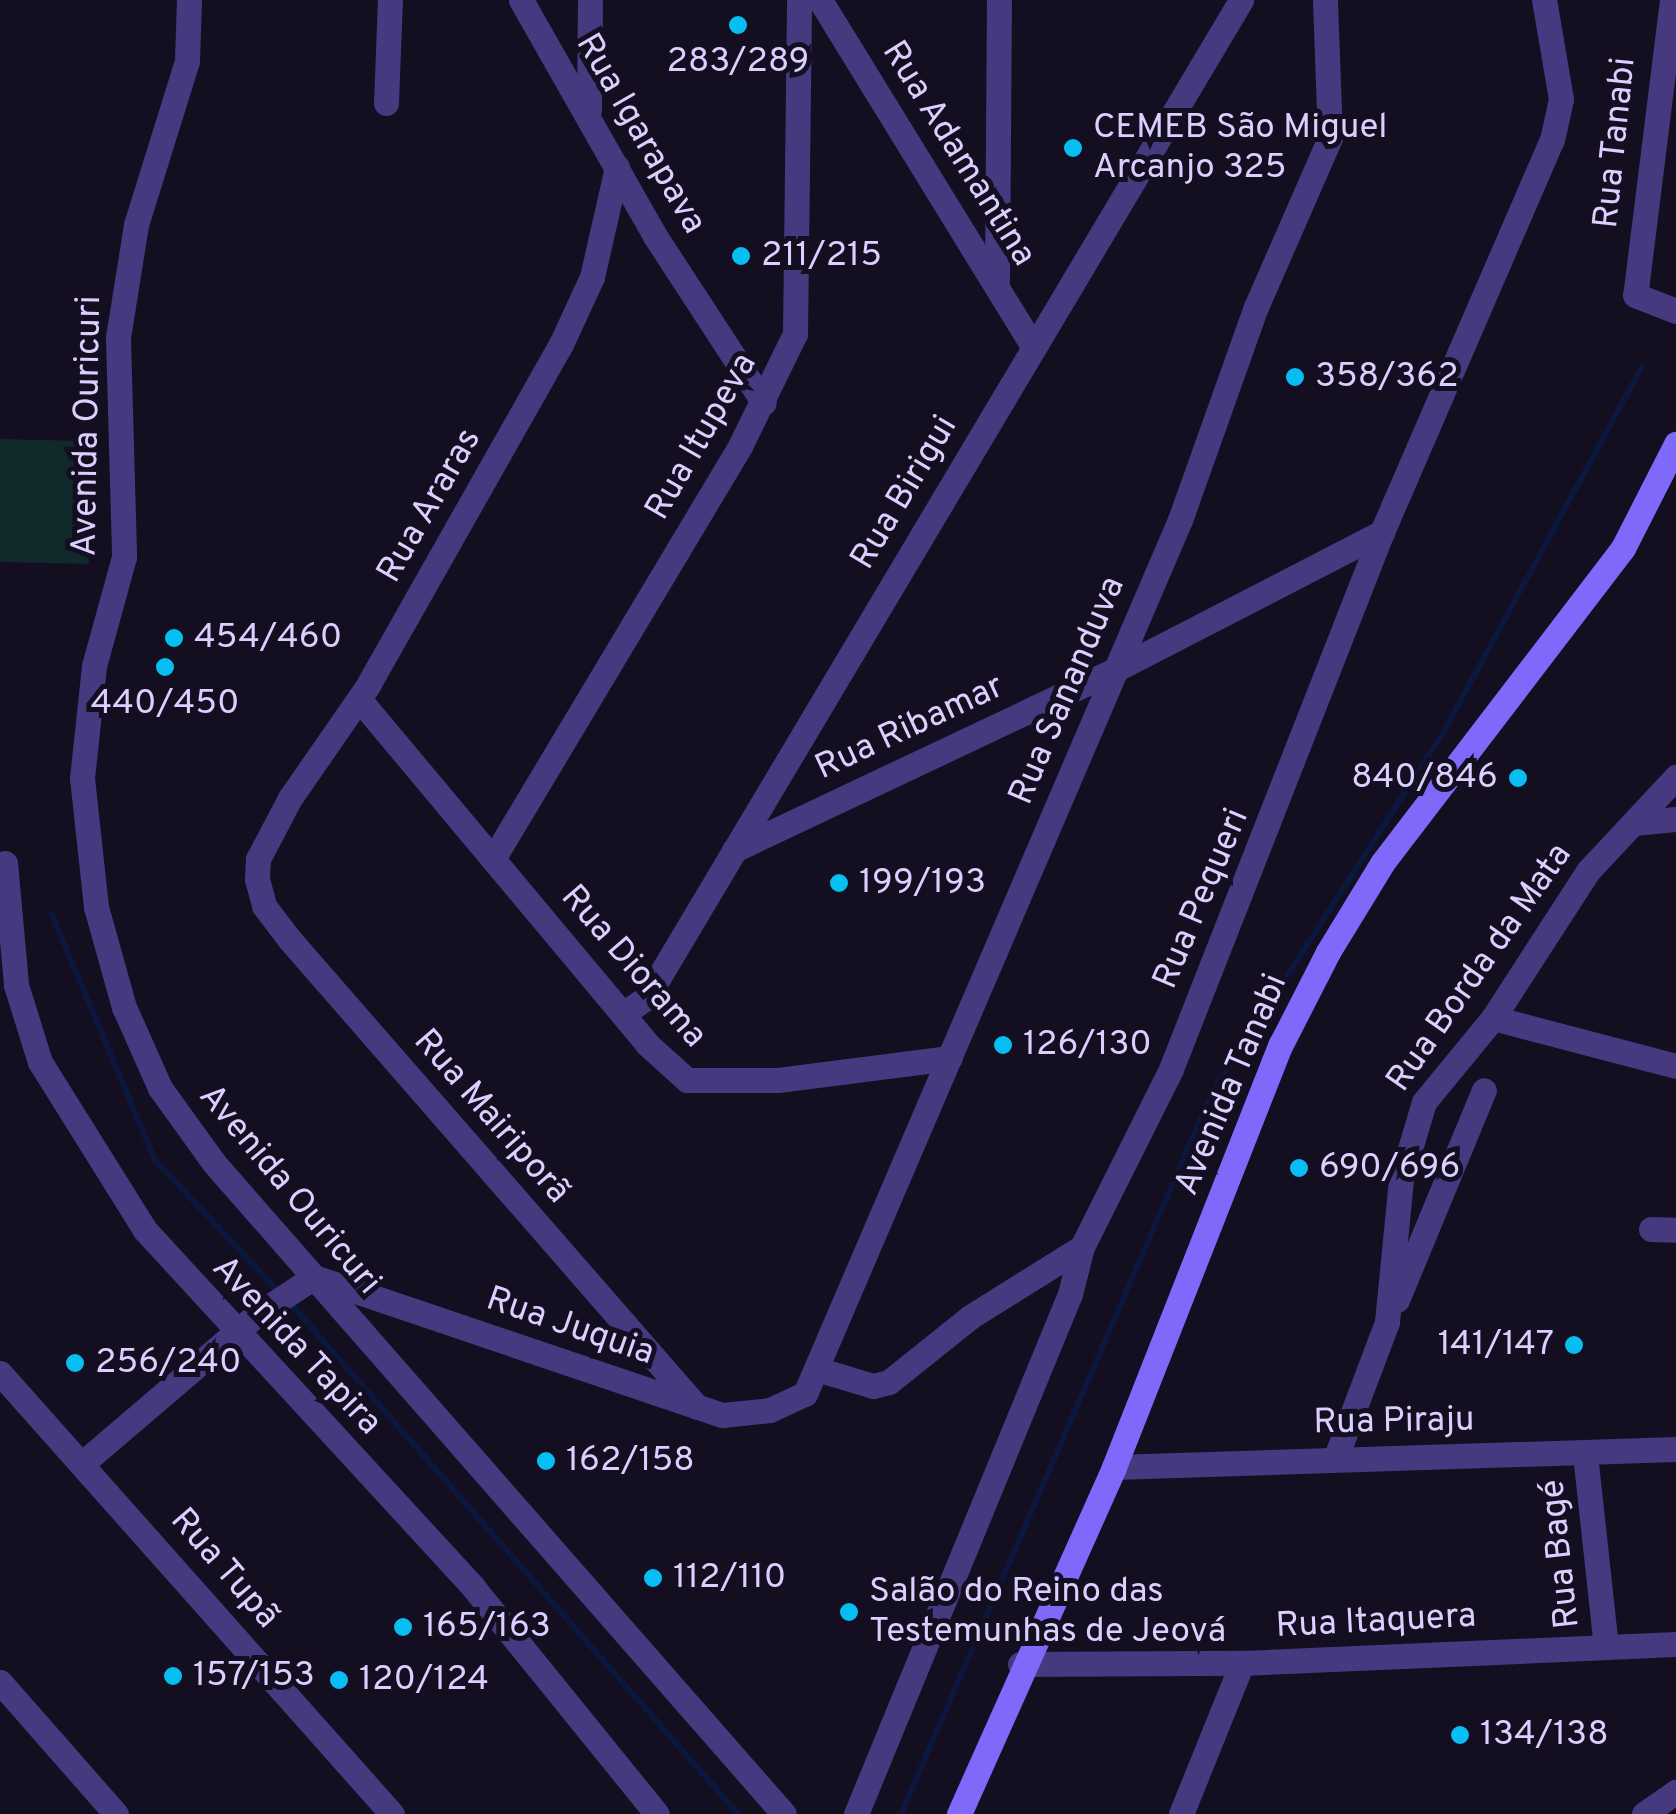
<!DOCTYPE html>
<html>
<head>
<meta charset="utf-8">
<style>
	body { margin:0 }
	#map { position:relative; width:1676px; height:1814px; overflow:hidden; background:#140e21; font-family:Overpass,sans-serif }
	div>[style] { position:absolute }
	.green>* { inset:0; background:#11292b }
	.stream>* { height:6px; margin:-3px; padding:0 3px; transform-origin:3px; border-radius:3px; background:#0b173d }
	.street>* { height:25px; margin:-12.5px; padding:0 12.5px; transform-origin:12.5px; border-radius:12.5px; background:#453a7f }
	.secondary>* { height:25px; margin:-12.5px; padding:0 12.5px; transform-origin:12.5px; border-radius:12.5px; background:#7f69fb }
	.dots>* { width:28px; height:28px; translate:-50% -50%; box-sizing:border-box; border:5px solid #140e21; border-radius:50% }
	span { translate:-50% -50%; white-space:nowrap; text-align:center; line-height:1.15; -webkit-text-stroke:10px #140e21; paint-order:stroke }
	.poi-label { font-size:35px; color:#dacffe }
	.left { translate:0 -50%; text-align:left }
	.right { translate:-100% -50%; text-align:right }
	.street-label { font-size:35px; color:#dacffe }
</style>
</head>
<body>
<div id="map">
	<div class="green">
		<div style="clip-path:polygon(0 439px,82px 441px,89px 564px,0 562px)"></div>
	</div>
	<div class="stream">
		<div style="left:52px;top:915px;width:266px;rotate:67.2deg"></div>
		<div style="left:155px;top:1160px;width:183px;rotate:46.8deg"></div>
		<div style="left:289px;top:1302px;width:681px;rotate:48.75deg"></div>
		<div style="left:901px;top:1814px;width:785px;rotate:-66.67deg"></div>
		<div style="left:1212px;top:1093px;width:428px;rotate:-57.3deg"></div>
		<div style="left:1443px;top:733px;width:417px;rotate:-61.5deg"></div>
	</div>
	<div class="street">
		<div style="left:189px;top:0;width:61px;rotate:91.9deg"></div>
		<div style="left:187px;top:61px;width:172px;rotate:107.3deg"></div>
		<div style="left:136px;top:225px;width:114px;rotate:99.1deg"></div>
		<div style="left:118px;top:338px;width:219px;rotate:88.4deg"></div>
		<div style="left:124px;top:557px;width:113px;rotate:105.4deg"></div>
		<div style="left:94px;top:666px;width:113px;rotate:96.1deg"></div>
		<div style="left:82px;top:778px;width:130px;rotate:83.8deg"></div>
		<div style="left:96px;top:907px;width:104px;rotate:74.4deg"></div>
		<div style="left:124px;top:1007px;width:89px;rotate:66deg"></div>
		<div style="left:160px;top:1088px;width:92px;rotate:54.2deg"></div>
		<div style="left:214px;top:1163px;width:865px;rotate:48.8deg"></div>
		<div style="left:521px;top:0;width:271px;rotate:60.4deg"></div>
		<div style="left:655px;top:236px;width:199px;rotate:56.9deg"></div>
		<div style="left:820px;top:0;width:406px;rotate:58.4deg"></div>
		<div style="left:1672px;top:0;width:297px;rotate:97.1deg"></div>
		<div style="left:1635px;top:295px;width:44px;rotate:21.3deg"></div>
		<div style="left:386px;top:103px;width:103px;rotate:-87.8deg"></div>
		<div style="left:589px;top:110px;width:110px;rotate:-89.5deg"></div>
		<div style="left:617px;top:167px;width:113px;rotate:102.8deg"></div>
		<div style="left:592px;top:277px;width:74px;rotate:114.8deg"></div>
		<div style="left:561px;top:344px;width:390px;rotate:119.5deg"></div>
		<div style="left:369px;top:684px;width:139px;rotate:124.7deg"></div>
		<div style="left:290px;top:798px;width:69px;rotate:117.7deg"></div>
		<div style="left:258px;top:859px;width:20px;rotate:93deg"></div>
		<div style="left:257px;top:879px;width:28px;rotate:75deg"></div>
		<div style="left:264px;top:906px;width:43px;rotate:52.6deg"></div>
		<div style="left:290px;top:940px;width:619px;rotate:48.93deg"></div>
		<div style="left:997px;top:280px;width:280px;rotate:-89.6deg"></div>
		<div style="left:359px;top:699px;width:449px;rotate:50.1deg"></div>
		<div style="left:647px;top:1044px;width:54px;rotate:42deg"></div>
		<div style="left:687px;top:1080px;width:91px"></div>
		<div style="left:778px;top:1080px;width:173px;rotate:-7.3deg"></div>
		<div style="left:1635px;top:823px;width:41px;rotate:-5.6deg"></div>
		<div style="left:734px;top:850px;width:421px;rotate:-25.3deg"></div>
		<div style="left:1115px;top:670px;width:301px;rotate:-27.3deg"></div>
		<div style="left:493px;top:859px;width:483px;rotate:-59.1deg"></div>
		<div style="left:741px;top:444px;width:123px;rotate:-63.9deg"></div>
		<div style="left:795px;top:334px;width:334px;rotate:-89.3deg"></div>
		<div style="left:5px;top:863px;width:122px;rotate:84.8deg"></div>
		<div style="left:16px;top:985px;width:81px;rotate:72.7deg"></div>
		<div style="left:40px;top:1062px;width:198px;rotate:58deg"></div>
		<div style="left:145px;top:1230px;width:485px;rotate:47.4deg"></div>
		<div style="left:473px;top:1587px;width:292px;rotate:51deg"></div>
		<div style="left:623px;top:1014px;width:29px;rotate:-35deg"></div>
		<div style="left:647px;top:997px;width:1161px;rotate:-59.21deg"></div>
		<div style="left:1493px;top:1018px;width:189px;rotate:14.7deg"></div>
		<div style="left:1651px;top:1229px;width:25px;rotate:2deg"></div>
		<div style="left:1397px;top:1300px;width:227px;rotate:-67.5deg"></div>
		<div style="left:820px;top:1370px;width:55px;rotate:16.8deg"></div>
		<div style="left:873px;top:1386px;width:16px;rotate:-14deg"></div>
		<div style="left:889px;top:1382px;width:104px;rotate:-38.7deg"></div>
		<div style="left:970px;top:1317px;width:132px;rotate:-32deg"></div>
		<div style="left:0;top:1373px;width:590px;rotate:48.37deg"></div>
		<div style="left:1585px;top:1454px;width:194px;rotate:83.8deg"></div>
		<div style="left:1336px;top:1457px;width:144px;rotate:-69.3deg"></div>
		<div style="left:1387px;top:1322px;width:144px;rotate:-84.4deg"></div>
		<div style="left:1401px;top:1179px;width:80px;rotate:-73.4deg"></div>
		<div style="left:1424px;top:1102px;width:109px;rotate:-50.6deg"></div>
		<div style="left:1493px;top:1018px;width:175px;rotate:-57.1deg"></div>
		<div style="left:1588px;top:871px;width:129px;rotate:-46.9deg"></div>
		<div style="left:84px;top:1462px;width:226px;rotate:-40.5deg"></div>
		<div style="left:256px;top:1315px;width:69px;rotate:-33.2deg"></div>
		<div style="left:314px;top:1277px;width:431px;rotate:18.7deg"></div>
		<div style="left:722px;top:1415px;width:48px;rotate:-5.9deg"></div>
		<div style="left:770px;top:1410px;width:38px;rotate:-25deg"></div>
		<div style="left:805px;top:1394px;width:951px;rotate:-66.78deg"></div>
		<div style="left:1180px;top:520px;width:226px;rotate:-70.4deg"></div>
		<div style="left:1256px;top:307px;width:184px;rotate:-66.4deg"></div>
		<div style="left:1330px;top:138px;width:138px;rotate:-92.1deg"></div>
		<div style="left:1114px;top:1467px;width:562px;rotate:-1.83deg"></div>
		<div style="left:1020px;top:1664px;width:222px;rotate:-0.3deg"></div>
		<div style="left:1242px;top:1663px;width:434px;rotate:-2.5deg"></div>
		<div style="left:0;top:1682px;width:176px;rotate:48.7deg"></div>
		<div style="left:856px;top:1814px;width:562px;rotate:-67.63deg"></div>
		<div style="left:1070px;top:1294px;width:49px;rotate:-75.7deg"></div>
		<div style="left:1082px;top:1247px;width:199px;rotate:-63.4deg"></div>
		<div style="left:1171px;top:1069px;width:577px;rotate:-68.55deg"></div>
		<div style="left:1382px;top:532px;width:427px;rotate:-66.6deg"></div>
		<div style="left:1552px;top:140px;width:42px;rotate:-77.6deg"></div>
		<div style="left:1561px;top:99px;width:100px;rotate:-99.7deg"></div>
		<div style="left:1181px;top:1814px;width:163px;rotate:-68deg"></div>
		<div style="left:1644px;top:1814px;width:39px;rotate:-35deg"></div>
	</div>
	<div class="secondary">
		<div style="left:959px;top:1814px;width:380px;rotate:-65.9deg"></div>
		<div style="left:1114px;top:1467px;width:455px;rotate:-68.5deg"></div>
		<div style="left:1281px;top:1044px;width:103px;rotate:-62.9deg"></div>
		<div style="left:1328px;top:952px;width:105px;rotate:-58.6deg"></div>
		<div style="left:1383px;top:862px;width:395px;rotate:-52.6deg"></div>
		<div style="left:1623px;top:548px;width:117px;rotate:-63deg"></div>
	</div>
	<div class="dots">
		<div style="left:738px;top:25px;background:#07bef2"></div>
		<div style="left:1073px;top:148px;background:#07bef2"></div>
		<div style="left:741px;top:256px;background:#07bef2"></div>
		<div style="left:1295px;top:377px;background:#07bef2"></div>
		<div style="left:174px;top:638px;background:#07bef2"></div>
		<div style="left:165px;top:667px;background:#07bef2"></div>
		<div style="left:1518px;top:778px;background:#07bef2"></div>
		<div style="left:839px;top:883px;background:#07bef2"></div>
		<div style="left:1003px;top:1045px;background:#07bef2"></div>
		<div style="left:1299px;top:1168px;background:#07bef2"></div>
		<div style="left:1574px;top:1345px;background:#07bef2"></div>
		<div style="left:75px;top:1363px;background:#07bef2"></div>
		<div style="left:546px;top:1461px;background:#07bef2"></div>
		<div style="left:653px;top:1578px;background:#07bef2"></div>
		<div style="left:849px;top:1612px;background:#07bef2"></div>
		<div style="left:403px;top:1627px;background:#07bef2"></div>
		<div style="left:173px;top:1676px;background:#07bef2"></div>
		<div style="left:339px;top:1680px;background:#07bef2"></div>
		<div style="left:1460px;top:1735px;background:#07bef2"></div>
	</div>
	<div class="poi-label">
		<span style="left:738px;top:62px">283/289</span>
		<span class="left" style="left:1093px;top:148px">CEMEB São Miguel<br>Arcanjo 325</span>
		<span class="left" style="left:761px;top:256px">211/215</span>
		<span class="left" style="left:1315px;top:377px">358/362</span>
		<span class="left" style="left:194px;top:638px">454/460</span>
		<span style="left:165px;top:704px">440/450</span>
		<span class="right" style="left:1498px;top:778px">840/846</span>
		<span class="left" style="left:859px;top:883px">199/193</span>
		<span class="left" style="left:1023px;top:1045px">126/130</span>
		<span class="left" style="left:1319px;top:1168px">690/696</span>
		<span class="right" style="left:1554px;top:1345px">141/147</span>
		<span class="left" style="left:95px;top:1363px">256/240</span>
		<span class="left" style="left:566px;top:1461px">162/158</span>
		<span class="left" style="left:673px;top:1578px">112/110</span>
		<span class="left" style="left:869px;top:1612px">Salão do Reino das<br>Testemunhas de Jeová</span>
		<span class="left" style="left:423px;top:1627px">165/163</span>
		<span class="left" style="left:193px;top:1676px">157/153</span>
		<span class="left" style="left:359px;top:1680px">120/124</span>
		<span class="left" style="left:1480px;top:1735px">134/138</span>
	</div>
	<div class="street-label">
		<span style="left:640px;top:134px;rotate:60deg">Rua Igarapava</span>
		<span style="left:1616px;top:143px;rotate:-84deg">Rua Tanabi</span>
		<span style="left:958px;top:154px;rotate:58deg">Rua Adamantina</span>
		<span style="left:88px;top:426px;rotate:-89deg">Avenida Ouricuri</span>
		<span style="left:702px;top:437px;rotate:-60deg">Rua Itupeva</span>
		<span style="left:905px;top:493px;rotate:-59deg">Rua Birigui</span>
		<span style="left:430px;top:506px;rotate:-60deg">Rua Araras</span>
		<span style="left:1068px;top:691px;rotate:-67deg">Rua Sananduva</span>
		<span style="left:910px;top:728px;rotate:-25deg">Rua Ribamar</span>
		<span style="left:1202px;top:899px;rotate:-67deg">Rua Pequeri</span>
		<span style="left:633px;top:967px;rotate:49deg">Rua Diorama</span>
		<span style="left:1480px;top:968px;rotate:-55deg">Rua Borda da Mata</span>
		<span style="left:1232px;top:1085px;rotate:-67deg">Avenida Tanabi</span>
		<span style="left:491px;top:1117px;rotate:49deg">Rua Mairiporã</span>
		<span style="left:289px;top:1190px;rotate:50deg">Avenida Ouricuri</span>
		<span style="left:570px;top:1327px;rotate:19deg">Rua Juquia</span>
		<span style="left:296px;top:1346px;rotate:47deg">Avenida Tapira</span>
		<span style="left:1394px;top:1422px;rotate:-1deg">Rua Piraju</span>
		<span style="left:1561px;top:1554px;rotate:-96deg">Rua Bagé</span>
		<span style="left:224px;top:1569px;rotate:49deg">Rua Tupã</span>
		<span style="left:1376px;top:1622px;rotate:-3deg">Rua Itaquera</span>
	</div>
</div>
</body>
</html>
